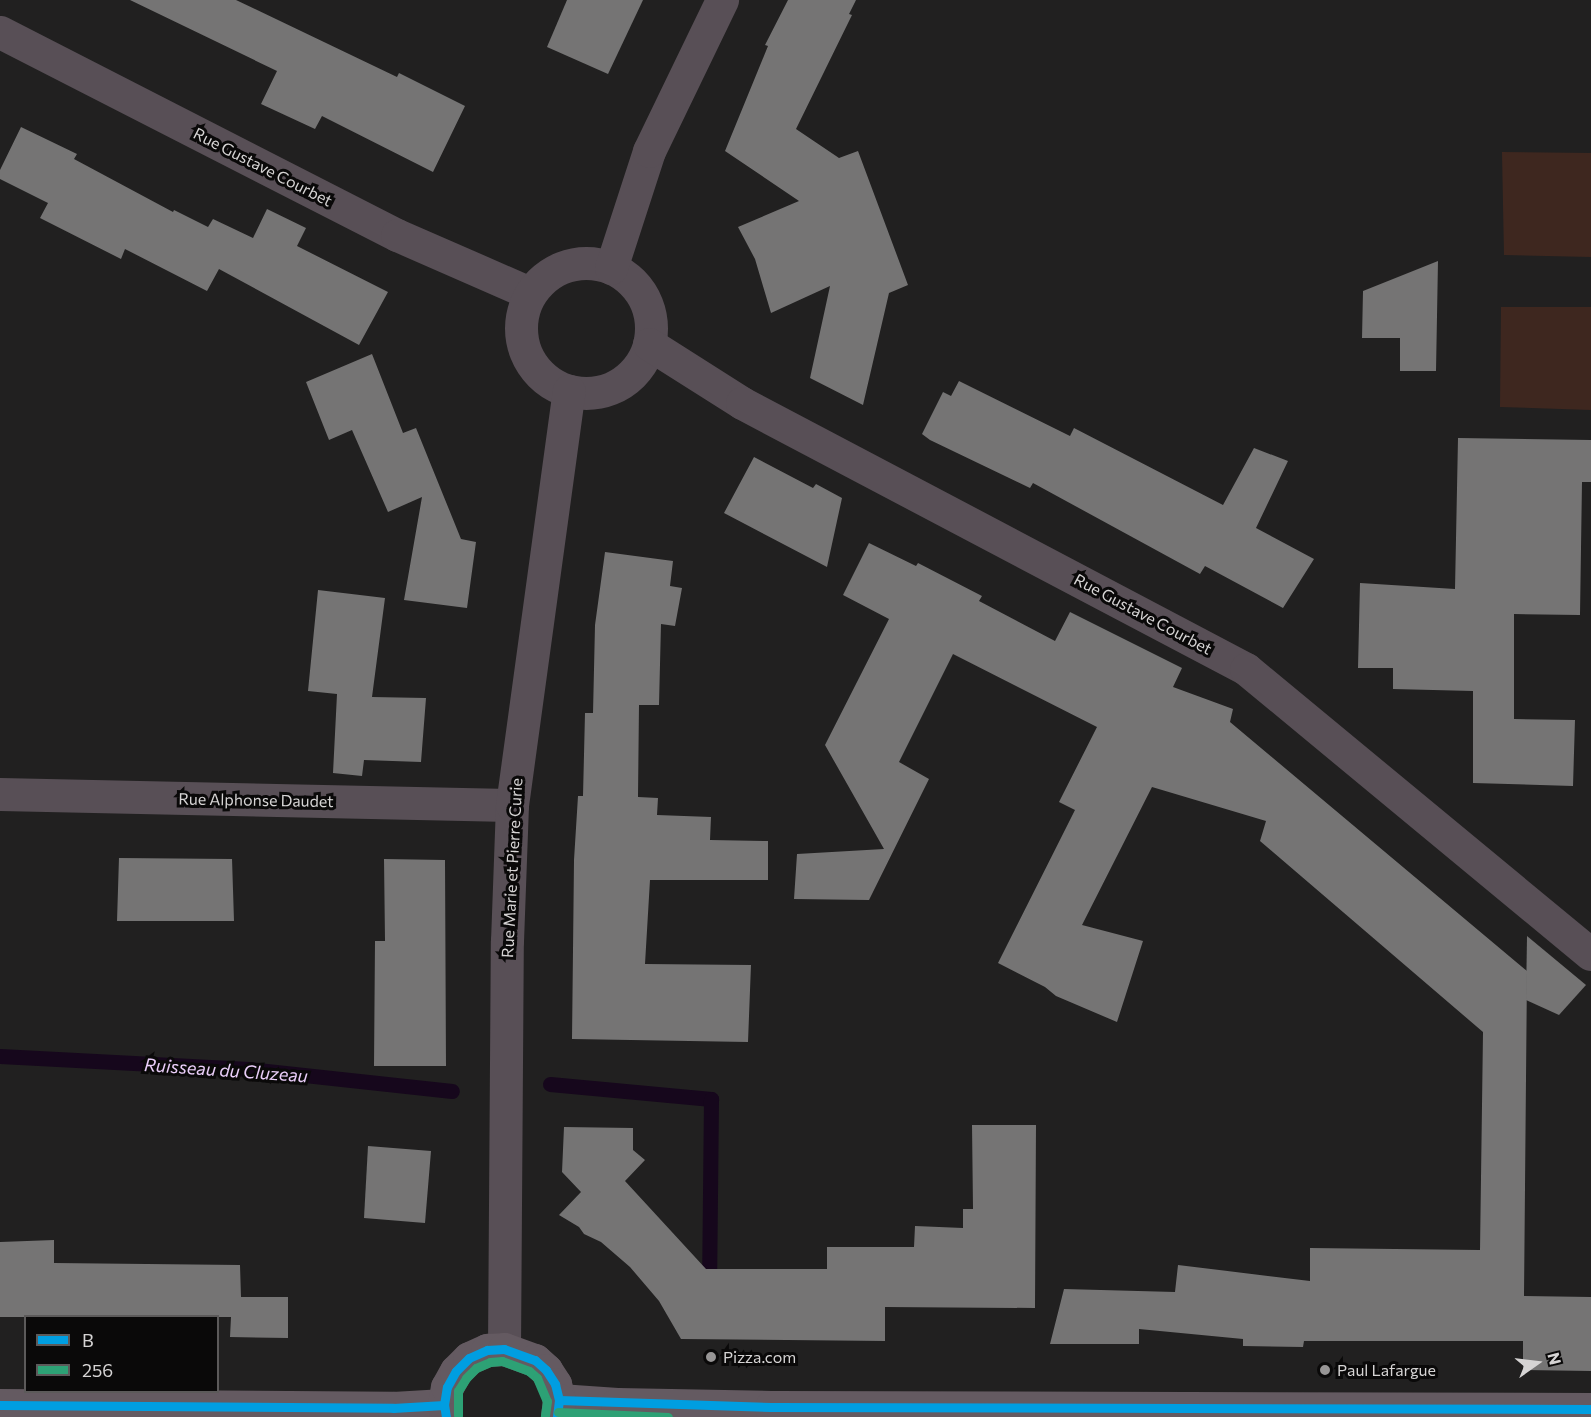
<!DOCTYPE html>
<html>
<head>
<meta charset="utf-8">
<style>
	body { margin:0 }
	#map { position:relative; width:1591px; height:1417px; overflow:hidden; background:#212020; font-family:Commissioner,sans-serif }
	div>[style] { position:absolute }
	.green>* { inset:0; background:#3e271f }
	.stream>* { height:15px; margin:-7.5px; padding:0 7.5px; transform-origin:7.5px; border-radius:7.5px; background:#16071c }
	.building>* { inset:0; background:#757474 }
	.minor>* { height:33px; margin:-16.5px; padding:0 16.5px; transform-origin:16.5px; border-radius:16.5px; background:#584f56 }
	.tertiary>* { height:33px; margin:-16.5px; padding:0 16.5px; transform-origin:16.5px; border-radius:16.5px; background:#584f56 }
	.tertiary>.ring { margin:-16.5px; padding:0; box-sizing:content-box; background:none; border:33px solid #584f56; border-radius:50% }
	.secondary>* { height:33px; margin:-16.5px; padding:0 16.5px; transform-origin:16.5px; border-radius:16.5px; background:#645a61 }
	.bus-1>* { height:9px; margin:-4.5px; padding:0 4.5px; transform-origin:4.5px; border-radius:4.5px; background:#009ee1 }
	.bus-2>* { height:9px; margin:-4.5px; padding:0 4.5px; transform-origin:4.5px; border-radius:4.5px; background:#2da175 }
	.dots>* { width:16px; height:16px; translate:-50% -50%; box-sizing:border-box; border:3px solid #0a0909; border-radius:50% }
	span { translate:-50% -50%; white-space:nowrap; text-align:center; line-height:1.15; -webkit-text-stroke:6px #0a0909; paint-order:stroke }
	.street-label { font-size:16px; color:#d6d4d4 }
	.poi-label { font-size:16px; color:#d6d4d4 }
	.left { translate:0 -50%; text-align:left }
	.water-label { font-size:18px; color:#eacef9; font-style:italic }
	.legend { position:absolute; left:24px; top:1315px; width:195px; height:78px; box-sizing:border-box; background:#0a0909; border:2px solid #5c5a5a; margin:0; padding:8px 10px; list-style:none; font-size:18px; color:#d6d4d4 }
	.legend li { display:flex; align-items:center; gap:12px; height:30px }
	.legend b { width:30px; border:2px solid #5c5a5a }
	.north { position:absolute; left:1507px; top:1333px; width:60px; height:60px; -webkit-text-stroke:4px #0a0909; paint-order:stroke; rotate:76deg; font-size:16px; font-weight:700; line-height:24px; text-align:center; color:#d6d4d4 }
	.north::after { content:''; display:block; margin:auto; width:21px; height:27px; background:#d6d4d4; clip-path:polygon(50% 0,100% 100%,50% 72%,0 100%) }
</style>
</head>
<body>
<div id="map">
	<div class="green">
		<div style="clip-path:polygon(1502px 152px,1591px 153px,1591px 257px,1504px 255px)"></div>
		<div style="clip-path:polygon(1501px 307px,1591px 307px,1591px 410px,1500px 407px)"></div>
	</div>
	<div class="stream">
		<div style="left:0;top:1056px;width:249px;rotate:3deg"></div>
		<div style="left:249px;top:1069px;width:204px;rotate:6.2deg"></div>
		<div style="left:550px;top:1084px;width:162px;rotate:5.3deg"></div>
		<div style="left:711px;top:1099px;width:181px;rotate:90.6deg"></div>
	</div>
	<div class="building">
		<div style="clip-path:polygon(130px 0,236px 0,397px 77px,399px 73px,465px 106px,433px 172px,322px 116px,315px 129px,261px 104px,277px 71px)"></div>
		<div style="clip-path:polygon(567px 0,643px 0,608px 74px,547px 47px)"></div>
		<div style="clip-path:polygon(788px 0,856px 0,849px 14px,852px 15px,796px 129px,839px 158px,858px 151px,908px 285px,889px 293px,863px 405px,810px 378px,830px 286px,771px 313px,755px 259px,738px 227px,799px 201px,725px 151px,768px 46px,765px 45px)"></div>
		<div style="clip-path:polygon(21px 127px,77px 154px,74px 159px,173px 212px,174px 210px,208px 227px,213px 219px,253px 238px,267px 209px,306px 228px,297px 246px,388px 292px,359px 345px,219px 269px,207px 291px,125px 249px,121px 259px,40px 218px,48px 203px,0 179px,0 170px)"></div>
		<div style="clip-path:polygon(1438px 261px,1436px 371px,1400px 371px,1400px 338px,1362px 338px,1363px 291px)"></div>
		<div style="clip-path:polygon(372px 354px,403px 433px,416px 428px,461px 539px,476px 542px,467px 608px,404px 600px,422px 497px,388px 512px,352px 430px,329px 440px,306px 382px)"></div>
		<div style="clip-path:polygon(959px 381px,1070px 436px,1074px 428px,1223px 505px,1254px 448px,1288px 461px,1256px 528px,1314px 559px,1283px 608px,1205px 566px,1200px 574px,1033px 483px,1030px 488px,930px 440px,922px 434px,943px 392px,951px 396px)"></div>
		<div style="clip-path:polygon(1458px 438px,1591px 440px,1591px 482px,1582px 482px,1580px 615px,1514px 614px,1514px 719px,1575px 720px,1573px 786px,1473px 783px,1473px 691px,1393px 689px,1393px 668px,1358px 668px,1360px 583px,1455px 589px)"></div>
		<div style="clip-path:polygon(754px 457px,813px 488px,816px 484px,842px 498px,827px 567px,724px 513px)"></div>
		<div style="clip-path:polygon(869px 543px,916px 566px,918px 563px,982px 596px,979px 601px,1055px 641px,1070px 612px,1182px 668px,1173px 687px,1233px 709px,1230px 722px,1527px 971px,1524px 1296px,1591px 1297px,1591px 1371px,1523px 1370px,1523px 1341px,1304px 1341px,1303px 1347px,1243px 1346px,1243px 1339px,1139px 1329px,1139px 1344px,1050px 1344px,1064px 1289px,1175px 1292px,1178px 1265px,1310px 1281px,1310px 1248px,1480px 1250px,1483px 1032px,1260px 841px,1266px 821px,1152px 787px,1082px 925px,1143px 941px,1117px 1022px,1056px 996px,1045px 987px,998px 963px,1075px 810px,1059px 802px,1097px 727px,953px 654px,899px 762px,929px 779px,869px 900px,794px 899px,797px 854px,884px 849px,825px 745px,889px 619px,843px 595px)"></div>
		<div style="clip-path:polygon(605px 552px,673px 561px,670px 586px,682px 588px,675px 626px,661px 624px,659px 705px,639px 705px,638px 797px,658px 798px,657px 815px,711px 817px,710px 840px,768px 841px,768px 880px,650px 880px,645px 964px,751px 965px,748px 1042px,572px 1039px,574px 860px,578px 796px,583px 796px,585px 713px,593px 713px,595px 625px)"></div>
		<div style="clip-path:polygon(318px 590px,385px 598px,372px 697px,426px 698px,421px 762px,364px 760px,362px 776px,333px 773px,337px 694px,308px 691px)"></div>
		<div style="clip-path:polygon(119px 858px,232px 859px,234px 921px,117px 921px)"></div>
		<div style="clip-path:polygon(384px 859px,445px 860px,446px 1066px,374px 1066px,375px 941px,385px 941px)"></div>
		<div style="clip-path:polygon(1527px 936px,1586px 985px,1559px 1015px,1526px 1000px)"></div>
		<div style="clip-path:polygon(972px 1125px,1036px 1125px,1035px 1308px,885px 1307px,885px 1341px,681px 1339px,659px 1301px,630px 1267px,601px 1242px,584px 1234px,579px 1227px,559px 1215px,581px 1192px,562px 1172px,564px 1127px,633px 1128px,633px 1150px,645px 1160px,625px 1181px,706px 1269px,827px 1269px,827px 1247px,914px 1247px,915px 1226px,963px 1228px,963px 1209px,973px 1209px)"></div>
		<div style="clip-path:polygon(368px 1146px,431px 1151px,425px 1223px,364px 1218px)"></div>
		<div style="clip-path:polygon(54px 1240px,54px 1263px,240px 1265px,241px 1297px,288px 1297px,288px 1338px,230px 1337px,231px 1317px,0 1317px,0 1242px)"></div>
	</div>
	<div class="minor">
		<div style="left:0;top:794px;width:512px;rotate:1.23deg"></div>
	</div>
	<div class="tertiary">
		<div style="left:0;top:32px;width:446px;rotate:27.1deg"></div>
		<div style="left:397px;top:235px;width:145px;rotate:23.6deg"></div>
		<div class="ring" style="left:521px;top:263px;width:97px;height:97px"></div>
		<div style="left:611px;top:268px;width:123px;rotate:-72deg"></div>
		<div style="left:649px;top:151px;width:168px;rotate:-64.2deg"></div>
		<div style="left:649px;top:344px;width:110px;rotate:32.4deg"></div>
		<div style="left:742px;top:403px;width:570px;rotate:27.82deg"></div>
		<div style="left:1246px;top:669px;width:447px;rotate:39.6deg"></div>
		<div style="left:504px;top:1349px;width:408px;rotate:-89.6deg"></div>
		<div style="left:507px;top:941px;width:136px;rotate:-87.9deg"></div>
		<div style="left:512px;top:805px;width:418px;rotate:-82.2deg"></div>
	</div>
	<div class="secondary">
		<div style="left:559px;top:1400px;width:58px;rotate:3.9deg"></div>
		<div style="left:617px;top:1404px;width:154px;rotate:1.1deg"></div>
		<div style="left:771px;top:1407px;width:820px;rotate:0.14deg"></div>
		<div style="left:0;top:1405px;width:393px;rotate:0.4deg"></div>
		<div style="left:393px;top:1408px;width:51px;rotate:-3.4deg"></div>
		<div style="left:446px;top:1417px;width:12px;rotate:-99deg"></div>
		<div style="left:444px;top:1405px;width:18px;rotate:-81deg"></div>
		<div style="left:447px;top:1387px;width:18px;rotate:-61deg"></div>
		<div style="left:456px;top:1371px;width:18px;rotate:-45deg"></div>
		<div style="left:469px;top:1358px;width:20px;rotate:-24deg"></div>
		<div style="left:487px;top:1350px;width:17px;rotate:-3deg"></div>
		<div style="left:504px;top:1349px;width:33px;rotate:20deg"></div>
		<div style="left:535px;top:1360px;width:15px;rotate:42deg"></div>
		<div style="left:546px;top:1370px;width:17px;rotate:57deg"></div>
		<div style="left:555px;top:1384px;width:16px;rotate:76deg"></div>
		<div style="left:559px;top:1400px;width:17px;rotate:97deg"></div>
	</div>
	<div class="bus-1">
		<div style="left:559px;top:1400px;width:212px;rotate:1.9deg"></div>
		<div style="left:771px;top:1407px;width:820px;rotate:0.14deg"></div>
		<div style="left:0;top:1405px;width:393px;rotate:0.4deg"></div>
		<div style="left:393px;top:1408px;width:51px;rotate:-3.4deg"></div>
		<div style="left:446px;top:1417px;width:12px;rotate:-99deg"></div>
		<div style="left:444px;top:1405px;width:18px;rotate:-81deg"></div>
		<div style="left:447px;top:1387px;width:18px;rotate:-61deg"></div>
		<div style="left:456px;top:1371px;width:18px;rotate:-45deg"></div>
		<div style="left:469px;top:1358px;width:20px;rotate:-24deg"></div>
		<div style="left:487px;top:1350px;width:17px;rotate:-3deg"></div>
		<div style="left:504px;top:1349px;width:33px;rotate:20deg"></div>
		<div style="left:535px;top:1360px;width:15px;rotate:42deg"></div>
		<div style="left:546px;top:1370px;width:17px;rotate:57deg"></div>
		<div style="left:555px;top:1384px;width:16px;rotate:76deg"></div>
		<div style="left:559px;top:1400px;width:17px;rotate:97deg"></div>
	</div>
	<div class="bus-2">
		<div style="left:558px;top:1412px;width:110px;rotate:2.6deg"></div>
		<div style="left:458px;top:1415px;width:24px;rotate:-90deg"></div>
		<div style="left:458px;top:1391px;width:15px;rotate:-58deg"></div>
		<div style="left:466px;top:1378px;width:14px;rotate:-45deg"></div>
		<div style="left:476px;top:1368px;width:15px;rotate:-23deg"></div>
		<div style="left:490px;top:1362px;width:12px;rotate:-5deg"></div>
		<div style="left:502px;top:1361px;width:29px;rotate:20deg"></div>
		<div style="left:529px;top:1371px;width:11px;rotate:41deg"></div>
		<div style="left:537px;top:1378px;width:25px;rotate:67deg"></div>
		<div style="left:547px;top:1401px;width:15px;rotate:98deg"></div>
	</div>
	<div class="dots">
		<div style="left:711px;top:1357px;background:#979595"></div>
		<div style="left:1325px;top:1370px;background:#979595"></div>
	</div>
	<div class="street-label">
		<span style="left:263px;top:167px;rotate:27deg">Rue Gustave Courbet</span>
		<span style="left:1143px;top:614px;rotate:28deg">Rue Gustave Courbet</span>
		<span style="left:256px;top:800px;rotate:1deg">Rue Alphonse Daudet</span>
		<span style="left:512px;top:868px;rotate:-87deg">Rue Marie et Pierre Curie</span>
	</div>
	<div class="poi-label">
		<span class="left" style="left:723px;top:1357px">Pizza.com</span>
		<span class="left" style="left:1337px;top:1370px">Paul Lafargue</span>
	</div>
	<div class="water-label">
		<span style="left:226px;top:1070px;rotate:4deg">Ruisseau du Cluzeau</span>
	</div>
	<ul class="legend">
	<li><b style="height:8px;background:#009ee1"></b>B</li>
	<li><b style="height:8px;background:#2da175"></b>256</li>
	</ul>
	<div class="north">N</div>
</div>
</body>
</html>
